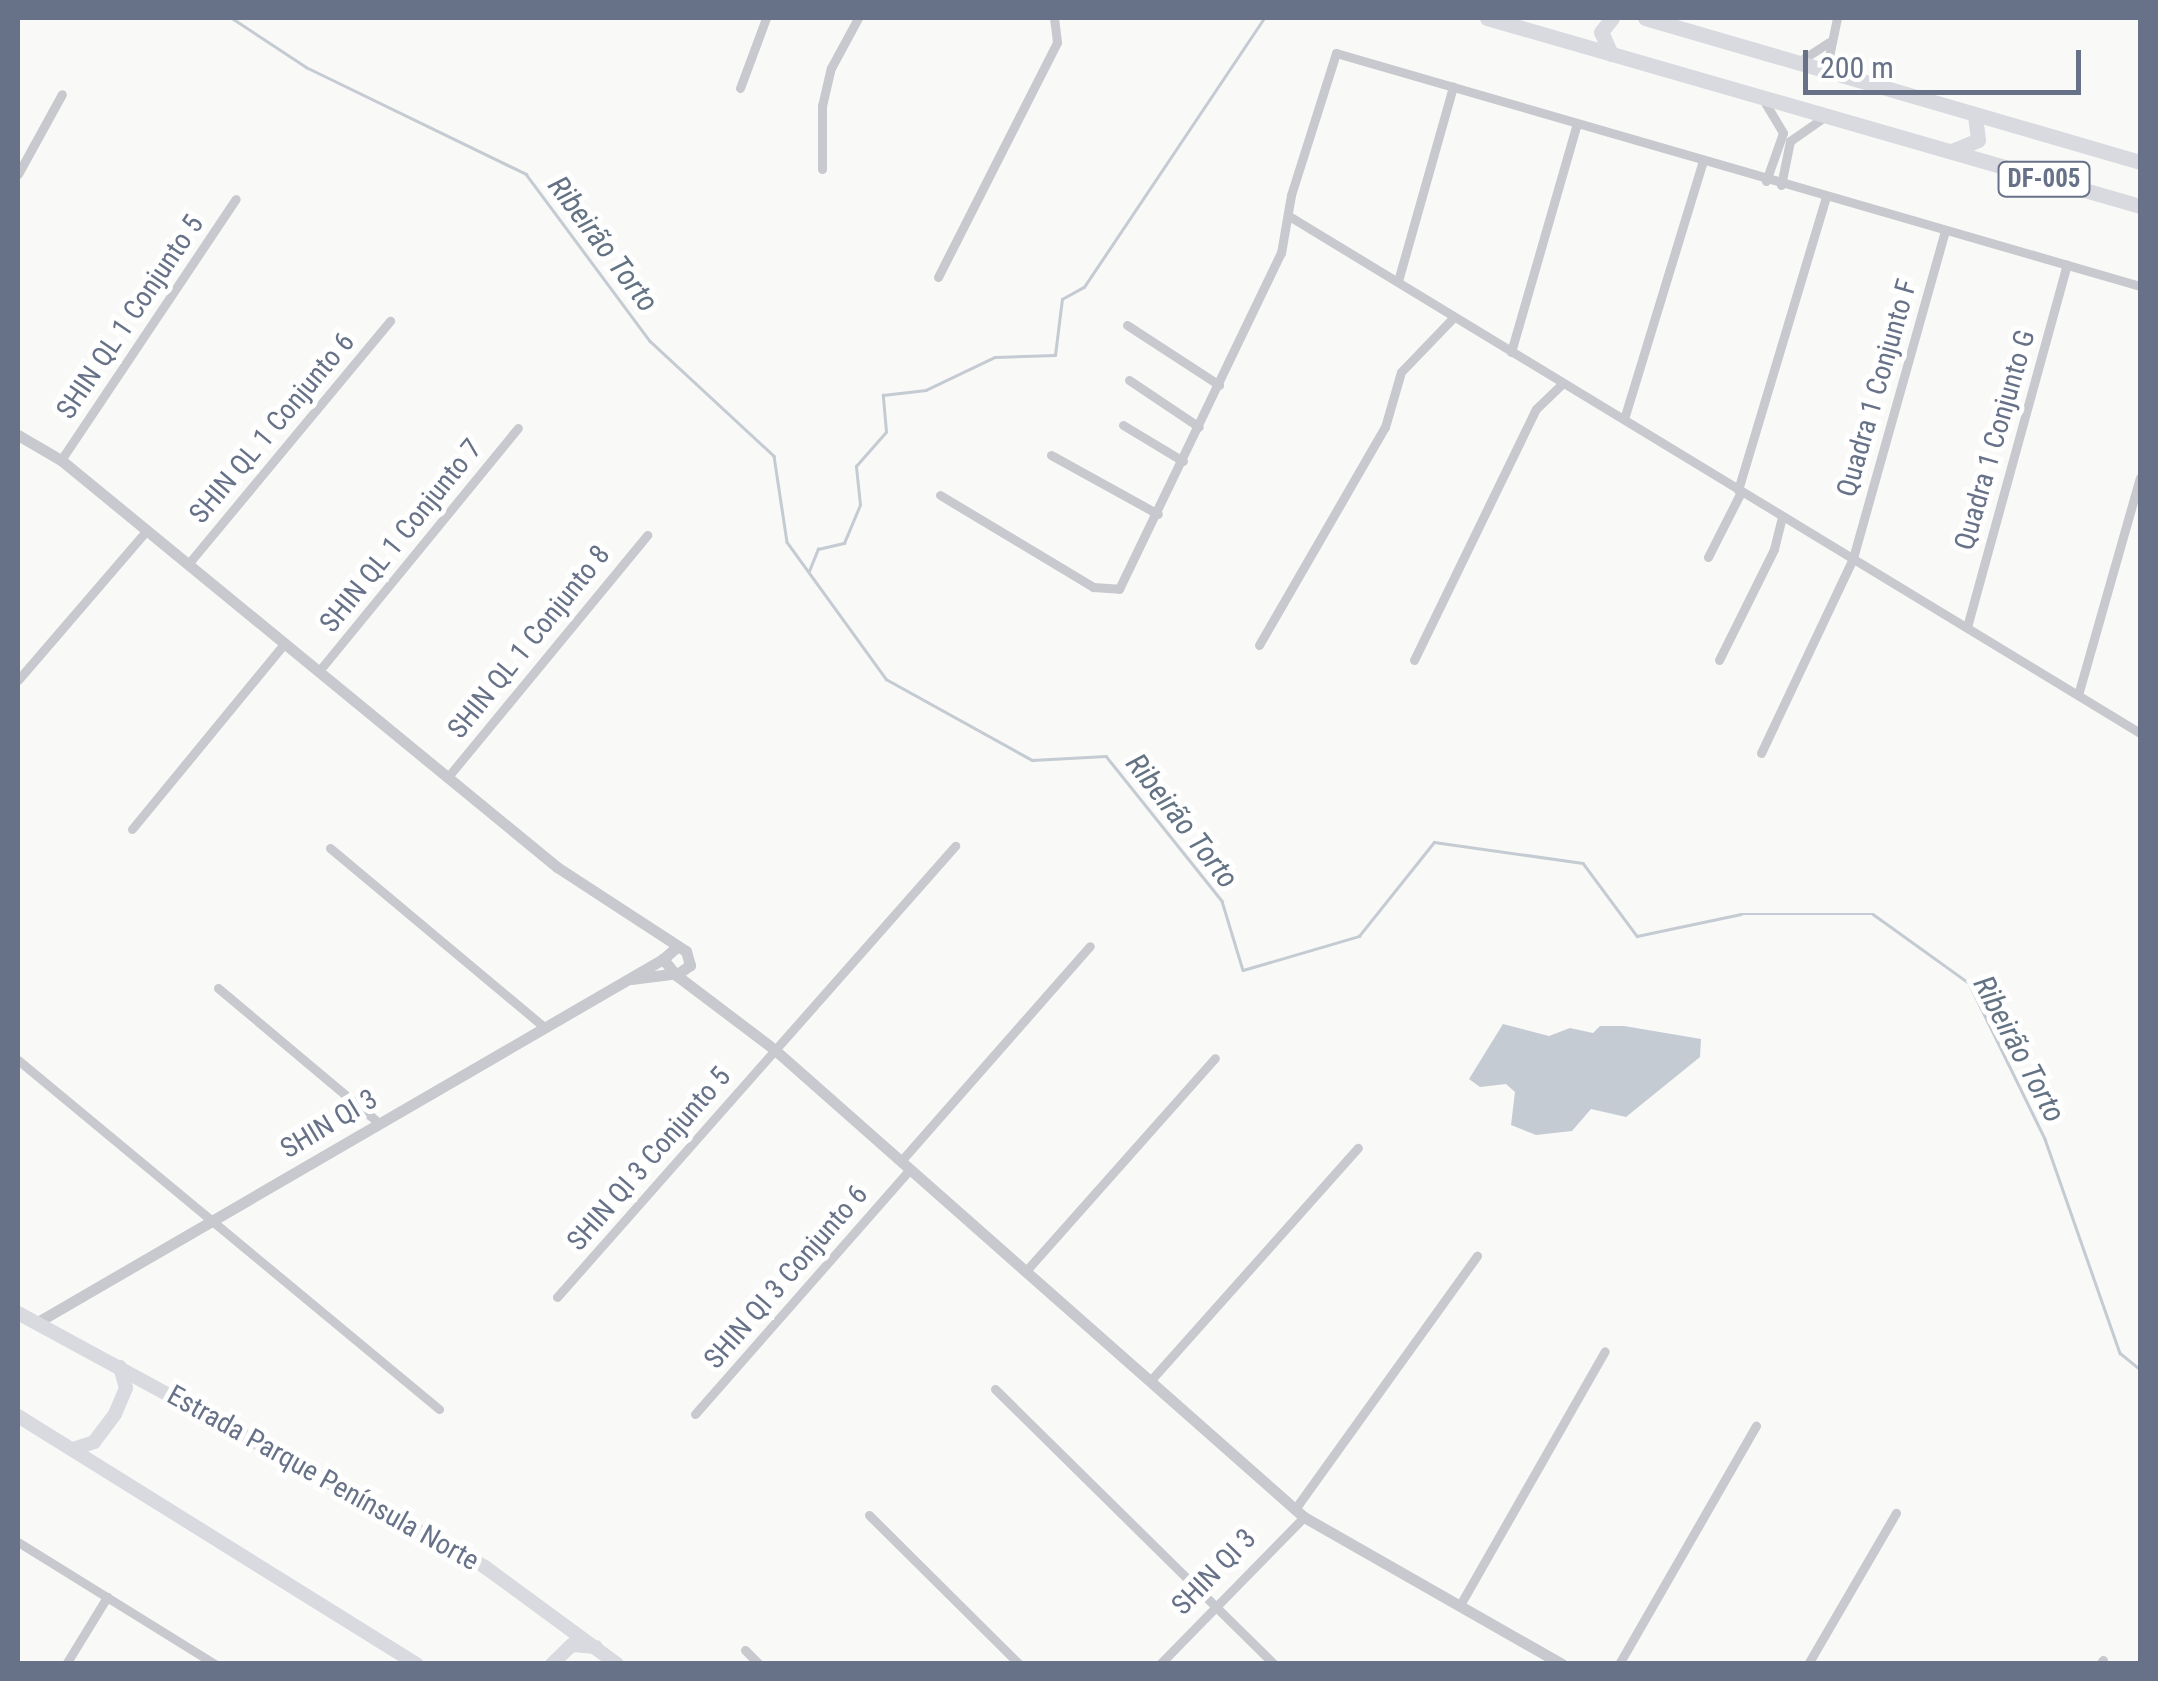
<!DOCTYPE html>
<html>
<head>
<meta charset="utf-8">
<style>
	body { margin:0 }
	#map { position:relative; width:2158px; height:1681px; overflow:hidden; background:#f9f9f7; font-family:"Roboto Condensed",sans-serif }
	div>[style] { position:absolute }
	.water>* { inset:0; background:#c5cbd2 }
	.stream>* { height:2.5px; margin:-1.25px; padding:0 1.25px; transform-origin:1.25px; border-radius:1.25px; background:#c5cbd2 }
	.minor>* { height:9px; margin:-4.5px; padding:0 4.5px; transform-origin:4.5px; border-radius:4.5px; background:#c7c9ce }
	.tertiary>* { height:11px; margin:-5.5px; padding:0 5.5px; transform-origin:5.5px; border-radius:5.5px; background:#c7c9ce }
	.secondary>* { height:14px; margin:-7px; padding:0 7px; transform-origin:7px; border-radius:7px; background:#d8dae0 }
	.primary>* { height:15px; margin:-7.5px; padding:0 7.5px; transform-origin:7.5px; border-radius:7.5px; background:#d8dae0 }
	span { translate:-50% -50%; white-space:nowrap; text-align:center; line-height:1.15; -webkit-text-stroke:10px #fff; paint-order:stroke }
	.shield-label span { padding:2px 8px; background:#fff; border:2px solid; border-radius:8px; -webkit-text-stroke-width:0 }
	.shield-label { font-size:25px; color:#677288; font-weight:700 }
	.street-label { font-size:28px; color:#677288 }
	.water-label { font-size:30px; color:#637383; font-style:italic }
	.frame { position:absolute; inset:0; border:20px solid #677288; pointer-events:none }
	.scale { position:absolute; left:1803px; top:50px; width:278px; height:45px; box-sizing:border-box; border:5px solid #677288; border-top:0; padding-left:12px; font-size:30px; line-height:35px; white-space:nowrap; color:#677288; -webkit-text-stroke:8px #fff; paint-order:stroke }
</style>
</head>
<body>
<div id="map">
	<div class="water">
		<div style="clip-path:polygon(1503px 1024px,1549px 1036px,1570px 1028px,1593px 1033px,1600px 1026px,1624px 1026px,1701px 1039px,1700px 1057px,1626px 1117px,1591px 1109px,1572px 1131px,1536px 1135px,1511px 1125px,1515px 1092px,1506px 1084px,1480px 1087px,1469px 1079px)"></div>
	</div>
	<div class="stream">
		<div style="left:232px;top:18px;width:89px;rotate:33.5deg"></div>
		<div style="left:306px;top:67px;width:245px;rotate:25.9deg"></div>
		<div style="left:526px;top:174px;width:208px;rotate:53.4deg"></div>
		<div style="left:650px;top:341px;width:169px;rotate:42.8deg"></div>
		<div style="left:774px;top:456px;width:87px;rotate:81.4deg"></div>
		<div style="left:787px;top:542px;width:169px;rotate:54.1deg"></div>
		<div style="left:886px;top:679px;width:167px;rotate:29deg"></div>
		<div style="left:1032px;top:760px;width:74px;rotate:-3.1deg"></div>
		<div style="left:1106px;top:756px;width:186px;rotate:51.3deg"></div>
		<div style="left:1222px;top:901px;width:72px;rotate:73.1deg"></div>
		<div style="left:1243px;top:970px;width:121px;rotate:-16.3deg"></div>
		<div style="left:1359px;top:936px;width:120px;rotate:-51.4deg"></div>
		<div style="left:1434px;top:842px;width:150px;rotate:8deg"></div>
		<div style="left:1583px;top:863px;width:91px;rotate:53.5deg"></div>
		<div style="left:1637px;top:936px;width:106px;rotate:-11.9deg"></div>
		<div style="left:1741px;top:914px;width:132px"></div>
		<div style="left:1873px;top:914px;width:118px;rotate:35.7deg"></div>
		<div style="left:1969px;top:983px;width:174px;rotate:64deg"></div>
		<div style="left:2045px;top:1139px;width:227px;rotate:70.7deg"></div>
		<div style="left:2120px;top:1353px;width:26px;rotate:39deg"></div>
		<div style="left:809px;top:571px;width:24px;rotate:-68deg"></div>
		<div style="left:818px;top:549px;width:27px;rotate:-13deg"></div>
		<div style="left:844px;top:543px;width:41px;rotate:-67.2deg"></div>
		<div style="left:860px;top:505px;width:39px;rotate:-96deg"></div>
		<div style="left:856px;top:466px;width:45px;rotate:-48.6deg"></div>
		<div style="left:886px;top:432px;width:37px;rotate:-95deg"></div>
		<div style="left:883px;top:395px;width:43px;rotate:-6.6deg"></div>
		<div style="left:926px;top:390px;width:76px;rotate:-25.6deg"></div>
		<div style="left:995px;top:357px;width:60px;rotate:-1.9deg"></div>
		<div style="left:1055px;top:355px;width:56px;rotate:-82.9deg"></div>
		<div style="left:1062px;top:299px;width:25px;rotate:-29deg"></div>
		<div style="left:1084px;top:287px;width:324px;rotate:-56.2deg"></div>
	</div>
	<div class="minor">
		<div style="left:1797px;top:63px;width:38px;rotate:-33deg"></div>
		<div style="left:1826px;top:71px;width:54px;rotate:-78.3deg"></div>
		<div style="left:740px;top:88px;width:75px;rotate:-69.6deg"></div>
		<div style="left:1764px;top:101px;width:37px;rotate:59deg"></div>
		<div style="left:1783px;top:133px;width:51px;rotate:109.5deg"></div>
		<div style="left:822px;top:169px;width:63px;rotate:-90deg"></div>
		<div style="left:822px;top:106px;width:39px;rotate:-77deg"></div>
		<div style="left:831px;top:68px;width:57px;rotate:-61.6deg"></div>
		<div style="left:18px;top:174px;width:91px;rotate:-61.2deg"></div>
		<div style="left:1781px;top:185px;width:45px;rotate:-78.4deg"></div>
		<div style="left:1790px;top:141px;width:40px;rotate:-34.9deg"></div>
		<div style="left:1289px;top:216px;width:996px;rotate:31.28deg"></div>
		<div style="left:938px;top:277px;width:263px;rotate:-63.1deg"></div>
		<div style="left:1057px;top:42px;width:24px;rotate:-97deg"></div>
		<div style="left:1398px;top:281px;width:202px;rotate:-74.2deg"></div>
		<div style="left:1127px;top:325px;width:110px;rotate:33.1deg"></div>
		<div style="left:1511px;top:352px;width:238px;rotate:-73.9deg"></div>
		<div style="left:1129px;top:380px;width:84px;rotate:33.9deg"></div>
		<div style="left:1624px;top:419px;width:271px;rotate:-73deg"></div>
		<div style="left:1123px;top:425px;width:70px;rotate:31deg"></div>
		<div style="left:1051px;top:455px;width:122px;rotate:28.9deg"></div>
		<div style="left:61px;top:460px;width:314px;rotate:-56.2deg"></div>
		<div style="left:1738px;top:490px;width:307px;rotate:-73.3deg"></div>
		<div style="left:940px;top:495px;width:179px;rotate:31deg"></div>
		<div style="left:1093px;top:587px;width:26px;rotate:4deg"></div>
		<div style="left:1119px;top:589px;width:373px;rotate:-64.3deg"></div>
		<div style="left:1281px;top:253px;width:59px;rotate:-80.2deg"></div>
		<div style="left:1291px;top:195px;width:149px;rotate:-72.4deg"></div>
		<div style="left:1336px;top:53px;width:837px;rotate:16.16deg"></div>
		<div style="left:1708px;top:557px;width:73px;rotate:-63.1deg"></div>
		<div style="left:189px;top:563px;width:315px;rotate:-50.3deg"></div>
		<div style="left:1967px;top:627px;width:376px;rotate:-74.6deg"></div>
		<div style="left:1259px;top:645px;width:252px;rotate:-60deg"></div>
		<div style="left:1385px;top:427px;width:57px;rotate:-73.8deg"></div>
		<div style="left:1401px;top:372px;width:75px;rotate:-46.1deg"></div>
		<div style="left:1414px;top:660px;width:279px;rotate:-64.1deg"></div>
		<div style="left:1536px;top:409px;width:36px;rotate:-44deg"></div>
		<div style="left:1719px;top:660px;width:124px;rotate:-63.6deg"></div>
		<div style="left:1774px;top:549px;width:34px;rotate:-76deg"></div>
		<div style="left:319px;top:671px;width:314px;rotate:-50.7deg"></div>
		<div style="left:18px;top:680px;width:198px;rotate:-49.3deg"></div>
		<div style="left:2078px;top:695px;width:226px;rotate:-74.1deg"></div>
		<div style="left:1761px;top:753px;width:216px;rotate:-64.7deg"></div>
		<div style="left:1853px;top:558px;width:340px;rotate:-74.3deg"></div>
		<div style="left:447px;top:778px;width:315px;rotate:-50.5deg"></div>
		<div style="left:132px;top:829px;width:239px;rotate:-50.6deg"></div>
		<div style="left:330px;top:848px;width:279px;rotate:39.9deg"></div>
		<div style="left:218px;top:988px;width:210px;rotate:40deg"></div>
		<div style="left:18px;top:1060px;width:547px;rotate:39.66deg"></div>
		<div style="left:901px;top:1161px;width:286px;rotate:-48.7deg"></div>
		<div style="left:1025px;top:1272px;width:286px;rotate:-48.4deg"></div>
		<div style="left:557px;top:1297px;width:602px;rotate:-48.57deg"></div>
		<div style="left:1151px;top:1380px;width:311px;rotate:-48.3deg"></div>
		<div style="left:995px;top:1389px;width:392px;rotate:44.6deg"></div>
		<div style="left:695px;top:1414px;width:326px;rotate:-48.7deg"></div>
		<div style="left:1295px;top:1509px;width:312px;rotate:-54.3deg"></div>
		<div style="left:869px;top:1515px;width:211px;rotate:44.8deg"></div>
		<div style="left:18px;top:1542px;width:232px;rotate:31.8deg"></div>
		<div style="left:1460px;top:1605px;width:292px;rotate:-60.3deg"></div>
		<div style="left:745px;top:1650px;width:20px;rotate:45deg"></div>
		<div style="left:66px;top:1664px;width:79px;rotate:-58.5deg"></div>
		<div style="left:1160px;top:1664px;width:206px;rotate:-45.6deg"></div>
		<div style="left:1619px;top:1664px;width:275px;rotate:-60.1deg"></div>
		<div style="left:1808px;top:1664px;width:175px;rotate:-59.8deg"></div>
		<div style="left:2100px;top:1664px;width:5px;rotate:-53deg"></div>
	</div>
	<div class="tertiary">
		<div style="left:18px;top:435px;width:50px;rotate:30.2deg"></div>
		<div style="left:61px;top:460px;width:642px;rotate:39.37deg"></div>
		<div style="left:557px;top:867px;width:154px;rotate:33.1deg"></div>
		<div style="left:686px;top:951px;width:15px;rotate:74deg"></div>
		<div style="left:690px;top:965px;width:17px;rotate:144deg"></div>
		<div style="left:676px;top:975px;width:21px;rotate:-129deg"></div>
		<div style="left:663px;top:959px;width:18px;rotate:-41deg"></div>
		<div style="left:676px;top:975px;width:124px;rotate:37.1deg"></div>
		<div style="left:775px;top:1050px;width:706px;rotate:41.44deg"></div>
		<div style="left:1304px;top:1517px;width:297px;rotate:29.7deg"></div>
		<div style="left:631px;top:979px;width:40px;rotate:-7.1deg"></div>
		<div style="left:36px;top:1323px;width:725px;rotate:-30.14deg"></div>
	</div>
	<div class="secondary">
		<div style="left:18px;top:1313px;width:532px;rotate:28.54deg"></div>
		<div style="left:485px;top:1567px;width:164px;rotate:36.3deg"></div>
		<div style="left:18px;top:1416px;width:470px;rotate:31.9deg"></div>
		<div style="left:73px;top:1449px;width:22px;rotate:-18deg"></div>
		<div style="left:94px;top:1442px;width:35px;rotate:-53deg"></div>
		<div style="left:115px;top:1414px;width:28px;rotate:-67deg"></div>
		<div style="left:126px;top:1388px;width:22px;rotate:-106deg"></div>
		<div style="left:552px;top:1664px;width:28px;rotate:-44deg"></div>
		<div style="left:572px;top:1645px;width:24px;rotate:5deg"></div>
	</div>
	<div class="primary">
		<div style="left:1487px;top:18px;width:680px;rotate:16.06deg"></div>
		<div style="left:1645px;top:18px;width:516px;rotate:16.22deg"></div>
		<div style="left:1611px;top:54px;width:24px;rotate:-114deg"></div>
		<div style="left:1601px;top:32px;width:18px;rotate:-52deg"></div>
		<div style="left:1952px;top:151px;width:28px;rotate:-23deg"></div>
		<div style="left:1978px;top:140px;width:25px;rotate:-97deg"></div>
	</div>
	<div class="shield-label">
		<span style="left:2044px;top:179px">DF-005</span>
	</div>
	<div class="street-label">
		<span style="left:130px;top:317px;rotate:-56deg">SHIN QL 1 Conjunto 5</span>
		<span style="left:1877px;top:388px;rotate:-74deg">Quadra 1 Conjunto F</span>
		<span style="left:272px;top:428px;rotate:-50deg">SHIN QL 1 Conjunto 6</span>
		<span style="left:1995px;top:440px;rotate:-74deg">Quadra 1 Conjunto G</span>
		<span style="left:401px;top:536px;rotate:-51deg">SHIN QL 1 Conjunto 7</span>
		<span style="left:529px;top:642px;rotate:-51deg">SHIN QL 1 Conjunto 8</span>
		<span style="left:329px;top:1124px;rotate:-31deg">SHIN QI 3</span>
		<span style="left:649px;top:1159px;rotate:-49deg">SHIN QI 3 Conjunto 5</span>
		<span style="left:786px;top:1277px;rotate:-49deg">SHIN QI 3 Conjunto 6</span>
		<span style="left:323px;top:1478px;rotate:29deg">Estrada Parque Península Norte</span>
		<span style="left:1214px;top:1572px;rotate:-46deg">SHIN QI 3</span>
	</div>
	<div class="water-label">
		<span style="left:603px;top:244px;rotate:53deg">Ribeirão Torto</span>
		<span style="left:1182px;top:821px;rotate:52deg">Ribeirão Torto</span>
		<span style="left:2019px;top:1049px;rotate:62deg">Ribeirão Torto</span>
	</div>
	<div class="frame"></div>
	<div class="scale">200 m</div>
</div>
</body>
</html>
